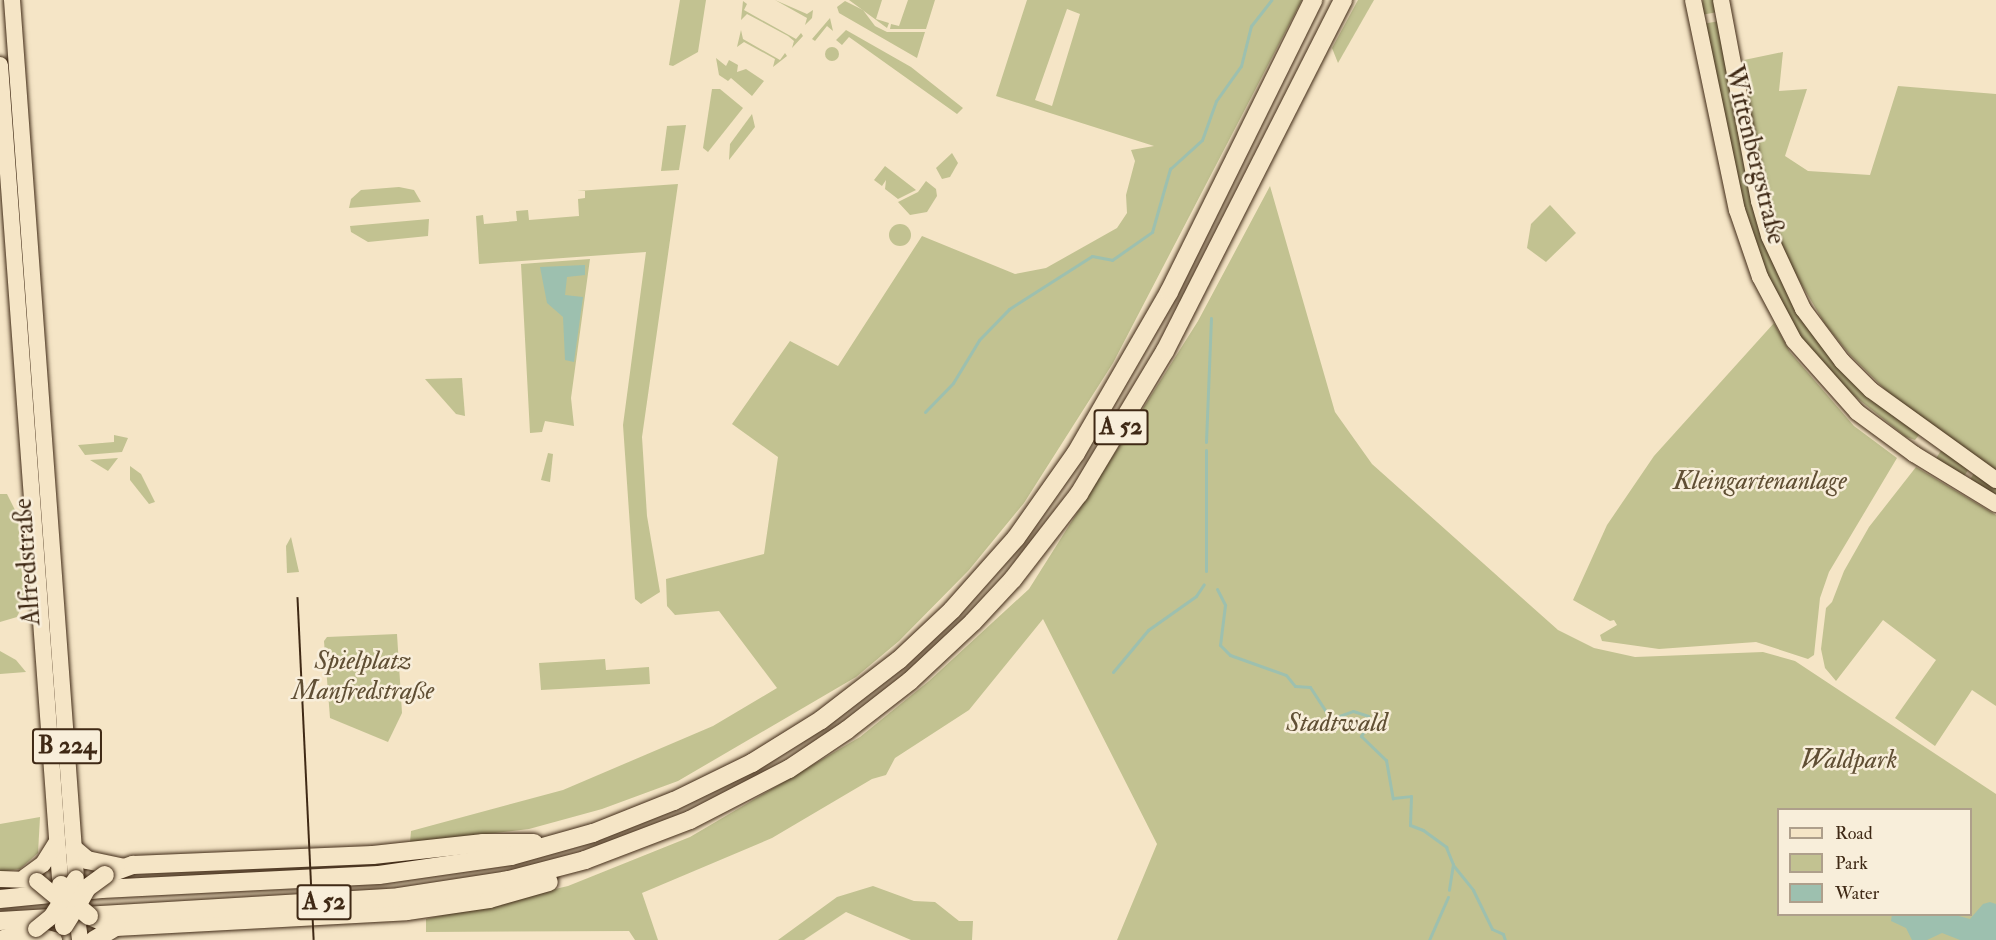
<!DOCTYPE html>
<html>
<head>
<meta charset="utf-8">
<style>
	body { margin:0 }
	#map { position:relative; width:1996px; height:940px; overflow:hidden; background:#f5e5c6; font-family:"IM FELL Double Pica",serif }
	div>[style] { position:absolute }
	.green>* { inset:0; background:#c2c291 }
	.round { border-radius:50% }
	.water>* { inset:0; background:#9dc0af }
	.stream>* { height:3px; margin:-1.5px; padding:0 1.5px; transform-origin:1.5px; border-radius:1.5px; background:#9dc0af }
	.roads { filter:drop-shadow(0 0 2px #3f2915) drop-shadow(0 0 2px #3f2915) }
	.major>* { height:16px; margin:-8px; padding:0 8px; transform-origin:8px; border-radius:8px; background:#f5e5c6 }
	.highway>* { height:18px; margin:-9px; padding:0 9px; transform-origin:9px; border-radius:9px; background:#f5e5c6 }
	.tram>* { height:1.5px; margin:-0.75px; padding:0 0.75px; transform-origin:0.75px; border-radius:0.75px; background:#3f2915 }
	.bridges { filter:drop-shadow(0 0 2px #3f2915) drop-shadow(0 0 2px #3f2915) }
	.major-bridge>* { height:16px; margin:-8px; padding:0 8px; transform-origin:8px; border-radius:8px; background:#f5e5c6 }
	.highway-bridge>* { height:18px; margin:-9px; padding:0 9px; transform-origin:9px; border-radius:9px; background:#f5e5c6 }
	span { translate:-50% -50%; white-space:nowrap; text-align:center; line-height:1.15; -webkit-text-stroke:5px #f8eeda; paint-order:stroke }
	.shield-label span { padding:2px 4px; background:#f8eeda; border:2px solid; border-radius:4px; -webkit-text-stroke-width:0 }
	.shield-label { font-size:24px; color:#3f2915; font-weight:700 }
	.street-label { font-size:26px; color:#3f2915 }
	.park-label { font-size:26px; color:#604f34; font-style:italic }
	.legend { position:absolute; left:1777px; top:808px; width:195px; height:108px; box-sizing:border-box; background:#f8eeda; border:2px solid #ae9f8b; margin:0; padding:8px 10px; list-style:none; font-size:18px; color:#3f2915 }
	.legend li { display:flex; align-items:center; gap:12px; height:30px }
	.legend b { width:30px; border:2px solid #ae9f8b }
</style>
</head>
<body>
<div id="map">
	<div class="green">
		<div style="clip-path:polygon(680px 0,706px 0,698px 52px,673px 66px,669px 65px)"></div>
		<div style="clip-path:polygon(775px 0,807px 14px,813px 10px,812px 18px,805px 25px,807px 18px)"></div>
		<div style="clip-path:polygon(849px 0,882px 0,876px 19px,889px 23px,887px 28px)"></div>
		<div style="clip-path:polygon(908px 0,935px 0,926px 29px,890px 29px,891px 24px,899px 26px)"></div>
		<div style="clip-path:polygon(evenodd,1027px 0,1302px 0,1113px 363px,1024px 503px,969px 570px,899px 641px,856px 677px,678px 781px,602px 809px,529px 829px,410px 843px,411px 831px,563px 790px,713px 726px,777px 688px,719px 611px,675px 615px,667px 606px,666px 579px,764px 554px,778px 457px,732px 424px,790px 341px,838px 366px,922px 236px,1015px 274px,1046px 268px,1117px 228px,1127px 213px,1126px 195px,1135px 161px,1131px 150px,1154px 146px,996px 96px,1027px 0,1067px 9px,1080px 14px,1052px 106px,1035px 100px,1067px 9px)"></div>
		<div style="clip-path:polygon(1358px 0,1374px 0,1338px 63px,1332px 48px)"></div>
		<div style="clip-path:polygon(1703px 0,1715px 0,1718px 12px,1701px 15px)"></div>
		<div style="clip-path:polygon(743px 1px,747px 4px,744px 10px,796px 39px,801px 33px,803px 36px,792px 48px,794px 41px,788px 36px,747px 14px,741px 20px)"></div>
		<div style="clip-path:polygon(845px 1px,863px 10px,875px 26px,887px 32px,925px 32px,917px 58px,839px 13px,837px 7px)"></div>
		<div style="clip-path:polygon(830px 18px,833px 31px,827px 26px,815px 41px,812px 39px)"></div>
		<div style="clip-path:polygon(1720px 21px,1787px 288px,1919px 435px,1915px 440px,1906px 437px,1852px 394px,1804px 342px,1776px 296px,1747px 228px,1702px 24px)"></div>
		<div style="clip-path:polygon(741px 30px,743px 39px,780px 60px,785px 53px,787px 56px,773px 67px,775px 59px,744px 42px,737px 47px)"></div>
		<div style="clip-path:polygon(846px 30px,911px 67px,963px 108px,957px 114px,849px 37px,842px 45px,836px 40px)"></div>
		<div class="round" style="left:825px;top:47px;width:14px;height:14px"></div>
		<div style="clip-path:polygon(1783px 52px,1779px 91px,1807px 89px,1785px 156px,1808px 171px,1870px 175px,1898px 86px,1996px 94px,1996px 472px,1916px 420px,1850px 355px,1825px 324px,1781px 250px,1757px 178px,1744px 60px)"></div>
		<div style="clip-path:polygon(716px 58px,726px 66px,729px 60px,738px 65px,737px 72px,746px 69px,764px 81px,752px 96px,731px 78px,728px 81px,719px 75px)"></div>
		<div style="clip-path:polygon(712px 89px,720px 89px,743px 108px,708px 152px,703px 148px)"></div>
		<div style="clip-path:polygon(752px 114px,755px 127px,729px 160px,730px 144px)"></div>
		<div style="clip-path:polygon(686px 125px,679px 170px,661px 171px,667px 126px)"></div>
		<div style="clip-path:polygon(952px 153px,958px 163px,950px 177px,942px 179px,936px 168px)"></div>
		<div style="clip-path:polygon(885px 166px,916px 190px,898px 199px,885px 189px,886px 180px,882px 186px,874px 180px)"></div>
		<div style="clip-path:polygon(926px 181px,936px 189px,937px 196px,927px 212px,910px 215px,898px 202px,918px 192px)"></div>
		<div style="clip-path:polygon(678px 184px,642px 437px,647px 516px,660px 592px,641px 604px,635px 599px,623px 425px,646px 252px,479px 264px,476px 216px,483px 215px,484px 224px,517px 221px,516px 211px,528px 210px,529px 220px,579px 216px,578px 199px,585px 198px,585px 191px,577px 191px)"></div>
		<div style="clip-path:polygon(evenodd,1270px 186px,1335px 412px,1372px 464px,1558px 630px,1594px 648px,1635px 657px,1763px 652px,1795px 661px,1996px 794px,1996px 940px,1117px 940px,1157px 844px,1043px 619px,969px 710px,895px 758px,886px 775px,872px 779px,772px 838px,642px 893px,658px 940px,635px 940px,629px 931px,426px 932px,426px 919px,568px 886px,690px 837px,860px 737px,929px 681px,1029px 589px,1198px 321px,1270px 186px,1778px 810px,1970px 810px,1970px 914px,1778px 914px,1778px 810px)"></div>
		<div style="clip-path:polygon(399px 187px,414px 190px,421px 202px,349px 208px,351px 199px,361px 190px)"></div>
		<div style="clip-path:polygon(1550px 205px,1576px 233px,1546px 262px,1527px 248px,1531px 224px)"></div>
		<div style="clip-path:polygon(429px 219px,428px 236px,368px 242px,351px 232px,350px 226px)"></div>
		<div class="round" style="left:889px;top:224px;width:22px;height:22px"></div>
		<div style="clip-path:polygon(590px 259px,571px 398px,574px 426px,545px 421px,542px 432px,530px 433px,521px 264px)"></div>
		<div style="clip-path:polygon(1774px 323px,1790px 352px,1854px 426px,1897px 458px,1829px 572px,1820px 598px,1814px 655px,1808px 659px,1756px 642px,1659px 649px,1602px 641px,1600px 635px,1617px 625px,1614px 620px,1610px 621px,1573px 600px,1607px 525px,1654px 456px)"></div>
		<div style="clip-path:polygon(462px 378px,465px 416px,456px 414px,425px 379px)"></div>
		<div style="clip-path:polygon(114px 435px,128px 438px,122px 452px,85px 455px,78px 445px,114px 442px)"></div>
		<div style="clip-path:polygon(1942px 449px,1970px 467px,1963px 478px,1935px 460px)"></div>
		<div style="clip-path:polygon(548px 453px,553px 454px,550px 482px,541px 480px)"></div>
		<div style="clip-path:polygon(118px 458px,108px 471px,90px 460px)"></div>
		<div style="clip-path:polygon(130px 466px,141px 474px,155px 502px,149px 504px,130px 480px)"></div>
		<div style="clip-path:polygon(1916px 467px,1996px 515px,1996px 706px,1972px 690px,1935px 746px,1895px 718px,1936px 660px,1883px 620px,1836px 681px,1825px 668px,1821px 649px,1826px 608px,1832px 602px,1844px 571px,1869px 527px)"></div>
		<div style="clip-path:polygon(1975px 472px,1996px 485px,1996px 497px,1969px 481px)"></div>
		<div style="clip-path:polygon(0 494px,7px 494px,18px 516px,24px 602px,17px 617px,0 622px)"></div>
		<div style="clip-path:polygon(291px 537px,299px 572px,287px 573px,286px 546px)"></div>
		<div style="clip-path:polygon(397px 634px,402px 713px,388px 742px,330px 718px,324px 641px,327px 637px)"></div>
		<div style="clip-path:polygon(0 651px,16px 660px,26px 672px,0 674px)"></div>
		<div style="clip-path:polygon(605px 659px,606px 670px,649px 667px,650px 684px,541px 690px,539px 663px)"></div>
		<div style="clip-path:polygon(40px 817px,38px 853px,20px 869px,0 872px,0 824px)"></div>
		<div style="clip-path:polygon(873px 886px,914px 901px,935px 902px,959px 921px,973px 921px,972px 940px,911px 940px,846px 912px,804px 940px,778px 940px,837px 897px)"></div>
	</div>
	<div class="water">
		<div style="clip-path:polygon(585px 265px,585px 275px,567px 277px,565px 295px,583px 297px,574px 362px,565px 360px,563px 317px,547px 303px,540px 267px)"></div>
		<div style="clip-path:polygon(1990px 902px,1996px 904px,1996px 940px,1960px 940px,1942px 933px,1927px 940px,1912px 940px,1906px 928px,1891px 921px,1892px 914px,1955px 915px,1970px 919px,1983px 904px)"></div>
	</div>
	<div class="stream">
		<div style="left:925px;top:412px;width:40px;rotate:-46deg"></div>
		<div style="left:953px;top:383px;width:50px;rotate:-58.8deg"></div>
		<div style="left:979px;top:340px;width:43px;rotate:-45.9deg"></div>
		<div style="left:1009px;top:309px;width:98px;rotate:-32.6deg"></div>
		<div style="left:1092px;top:256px;width:20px;rotate:11deg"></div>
		<div style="left:1112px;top:260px;width:49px;rotate:-35deg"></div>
		<div style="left:1152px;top:232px;width:66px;rotate:-74.1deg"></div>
		<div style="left:1170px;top:169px;width:43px;rotate:-42.2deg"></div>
		<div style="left:1202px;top:140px;width:41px;rotate:-70.3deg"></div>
		<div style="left:1216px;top:101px;width:43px;rotate:-54.5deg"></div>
		<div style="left:1241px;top:66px;width:41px;rotate:-76deg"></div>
		<div style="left:1251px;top:26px;width:33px;rotate:-52deg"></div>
		<div style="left:1206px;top:442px;width:124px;rotate:-87.7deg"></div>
		<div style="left:1206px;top:571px;width:121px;rotate:-90deg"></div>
		<div style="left:1217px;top:589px;width:18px;rotate:63deg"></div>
		<div style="left:1225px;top:605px;width:40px;rotate:97.1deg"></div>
		<div style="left:1220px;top:645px;width:14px;rotate:45deg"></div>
		<div style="left:1230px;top:655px;width:59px;rotate:19.7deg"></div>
		<div style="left:1286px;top:675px;width:14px;rotate:51deg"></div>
		<div style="left:1295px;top:686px;width:15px;rotate:4deg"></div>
		<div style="left:1310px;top:687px;width:38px;rotate:57deg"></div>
		<div style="left:1331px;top:719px;width:23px;rotate:-20deg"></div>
		<div style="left:1353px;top:711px;width:16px;rotate:18deg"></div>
		<div style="left:1368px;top:716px;width:7px;rotate:74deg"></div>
		<div style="left:1370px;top:723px;width:16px;rotate:125deg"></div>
		<div style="left:1361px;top:736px;width:35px;rotate:44deg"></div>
		<div style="left:1386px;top:760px;width:39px;rotate:80deg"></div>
		<div style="left:1393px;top:798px;width:18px;rotate:-6deg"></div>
		<div style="left:1411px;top:796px;width:29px;rotate:92deg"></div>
		<div style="left:1410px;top:825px;width:14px;rotate:21deg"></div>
		<div style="left:1423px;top:830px;width:29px;rotate:36deg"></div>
		<div style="left:1446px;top:847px;width:18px;rotate:68deg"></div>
		<div style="left:1453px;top:864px;width:26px;rotate:99deg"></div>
		<div style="left:1113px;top:672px;width:55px;rotate:-50.2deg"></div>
		<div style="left:1148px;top:630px;width:59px;rotate:-35.3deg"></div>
		<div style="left:1196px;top:596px;width:14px;rotate:-56deg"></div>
		<div style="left:1453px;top:865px;width:32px;rotate:51deg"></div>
		<div style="left:1473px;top:890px;width:43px;rotate:64deg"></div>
		<div style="left:1492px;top:929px;width:12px;rotate:24deg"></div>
		<div style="left:1503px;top:934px;width:6px;rotate:72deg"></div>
		<div style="left:1429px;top:940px;width:47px;rotate:-66.2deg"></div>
	</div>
	<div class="roads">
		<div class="major">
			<div style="left:12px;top:0;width:880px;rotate:85.83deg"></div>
			<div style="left:1693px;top:0;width:215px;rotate:78.2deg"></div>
			<div style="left:1737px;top:210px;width:71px;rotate:71.1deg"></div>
			<div style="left:1760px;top:277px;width:72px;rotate:62deg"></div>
			<div style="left:1794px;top:341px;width:95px;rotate:48.4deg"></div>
			<div style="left:1857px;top:412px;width:71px;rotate:36.4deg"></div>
			<div style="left:1914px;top:454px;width:96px;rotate:31.4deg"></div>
			<div style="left:1721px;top:0;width:205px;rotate:79.3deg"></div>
			<div style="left:1759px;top:201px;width:36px;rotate:74deg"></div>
			<div style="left:1769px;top:236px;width:81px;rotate:65deg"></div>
			<div style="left:1803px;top:309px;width:65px;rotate:53.1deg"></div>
			<div style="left:1842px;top:361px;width:41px;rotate:45deg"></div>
			<div style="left:1871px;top:390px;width:154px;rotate:35.8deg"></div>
			<div style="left:0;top:65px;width:816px;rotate:85.78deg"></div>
			<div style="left:25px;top:877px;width:22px;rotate:-36deg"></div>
			<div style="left:43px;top:864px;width:25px;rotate:-58deg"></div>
			<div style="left:0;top:879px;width:35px;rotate:2deg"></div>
			<div style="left:78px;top:925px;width:15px;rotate:82deg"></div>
			<div style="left:28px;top:933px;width:27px;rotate:15deg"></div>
			<div style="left:0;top:939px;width:37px;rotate:-16deg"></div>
		</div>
		<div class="highway">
			<div style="left:74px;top:849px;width:17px;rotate:40deg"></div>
			<div style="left:87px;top:860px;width:35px;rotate:12deg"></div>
			<div style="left:105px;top:875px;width:30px;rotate:-20deg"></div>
			<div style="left:133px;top:865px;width:240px;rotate:-2.4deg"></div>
			<div style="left:373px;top:855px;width:111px;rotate:-6.2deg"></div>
			<div style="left:483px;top:843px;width:51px"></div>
			<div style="left:0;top:899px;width:102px;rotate:-5.6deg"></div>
			<div style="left:102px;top:889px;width:277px;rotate:-2.9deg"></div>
			<div style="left:379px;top:875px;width:133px;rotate:-8.2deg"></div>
			<div style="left:511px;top:856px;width:85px;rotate:-15.7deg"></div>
			<div style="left:593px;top:833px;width:87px;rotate:-21.6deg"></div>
			<div style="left:674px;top:801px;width:87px;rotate:-26deg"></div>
			<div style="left:752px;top:763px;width:81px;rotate:-31.9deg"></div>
			<div style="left:821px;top:720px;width:98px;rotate:-37.6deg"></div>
			<div style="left:899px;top:660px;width:73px;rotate:-43.3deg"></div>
			<div style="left:952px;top:610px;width:96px;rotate:-48.4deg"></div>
			<div style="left:1016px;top:538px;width:104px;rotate:-54.8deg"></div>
			<div style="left:1076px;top:453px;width:186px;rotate:-60deg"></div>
			<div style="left:1169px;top:292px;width:326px;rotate:-63.7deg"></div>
			<div style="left:89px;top:916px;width:29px;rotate:22deg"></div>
			<div style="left:116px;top:927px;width:291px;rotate:-3.1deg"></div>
			<div style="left:407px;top:911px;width:83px;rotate:-8.3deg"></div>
			<div style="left:489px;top:899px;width:62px;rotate:-15.8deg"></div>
			<div style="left:0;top:921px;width:400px;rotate:-3.4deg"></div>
			<div style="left:399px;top:897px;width:111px;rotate:-8.8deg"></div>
			<div style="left:509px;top:880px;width:79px;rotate:-14.7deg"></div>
			<div style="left:585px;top:860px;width:112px;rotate:-20.9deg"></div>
			<div style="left:690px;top:820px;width:111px;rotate:-27.3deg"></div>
			<div style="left:789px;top:769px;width:70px;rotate:-33.9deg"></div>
			<div style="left:847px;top:730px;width:80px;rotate:-37.9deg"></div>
			<div style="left:910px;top:681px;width:86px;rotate:-43.1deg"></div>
			<div style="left:973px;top:622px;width:59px;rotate:-47.1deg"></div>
			<div style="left:1013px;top:579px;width:108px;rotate:-52.2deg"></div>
			<div style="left:1079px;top:494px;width:167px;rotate:-59deg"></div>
			<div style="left:1165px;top:351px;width:394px;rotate:-63.1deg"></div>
			<div style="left:94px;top:940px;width:26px;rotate:-31deg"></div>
		</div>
	</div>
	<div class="tram">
		<div style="left:298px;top:598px;width:342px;rotate:87.3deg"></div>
	</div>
	<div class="bridges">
		<div class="major-bridge">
			<div style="left:37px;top:881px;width:33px;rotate:40deg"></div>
			<div style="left:36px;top:929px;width:19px;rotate:-39deg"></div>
			<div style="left:51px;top:917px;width:46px;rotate:-57.3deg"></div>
		</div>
		<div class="highway-bridge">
			<div style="left:61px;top:885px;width:10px;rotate:61deg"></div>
			<div style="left:89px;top:916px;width:16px;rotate:-140deg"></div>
			<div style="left:77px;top:906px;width:21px;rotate:-61deg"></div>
			<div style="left:87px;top:888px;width:22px;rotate:-36deg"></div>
			<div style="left:64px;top:926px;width:13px;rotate:-58deg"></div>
		</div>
	</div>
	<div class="shield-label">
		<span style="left:1121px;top:427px">A 52</span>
		<span style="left:67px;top:746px">B 224</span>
		<span style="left:324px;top:902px">A 52</span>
	</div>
	<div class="street-label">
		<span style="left:1754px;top:155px;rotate:76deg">Wittenbergstraße</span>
		<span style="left:28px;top:562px;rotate:-94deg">Alfredstraße</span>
	</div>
	<div class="park-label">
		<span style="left:1760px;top:482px">Kleingartenanlage</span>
		<span style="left:363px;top:677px">Spielplatz<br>Manfredstraße</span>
		<span style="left:1337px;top:724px">Stadtwald</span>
		<span style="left:1849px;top:761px">Waldpark</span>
	</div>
	<ul class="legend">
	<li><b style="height:8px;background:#f5e5c6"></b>Road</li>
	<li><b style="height:16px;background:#c2c291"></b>Park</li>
	<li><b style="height:16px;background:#9dc0af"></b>Water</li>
	</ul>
</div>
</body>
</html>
